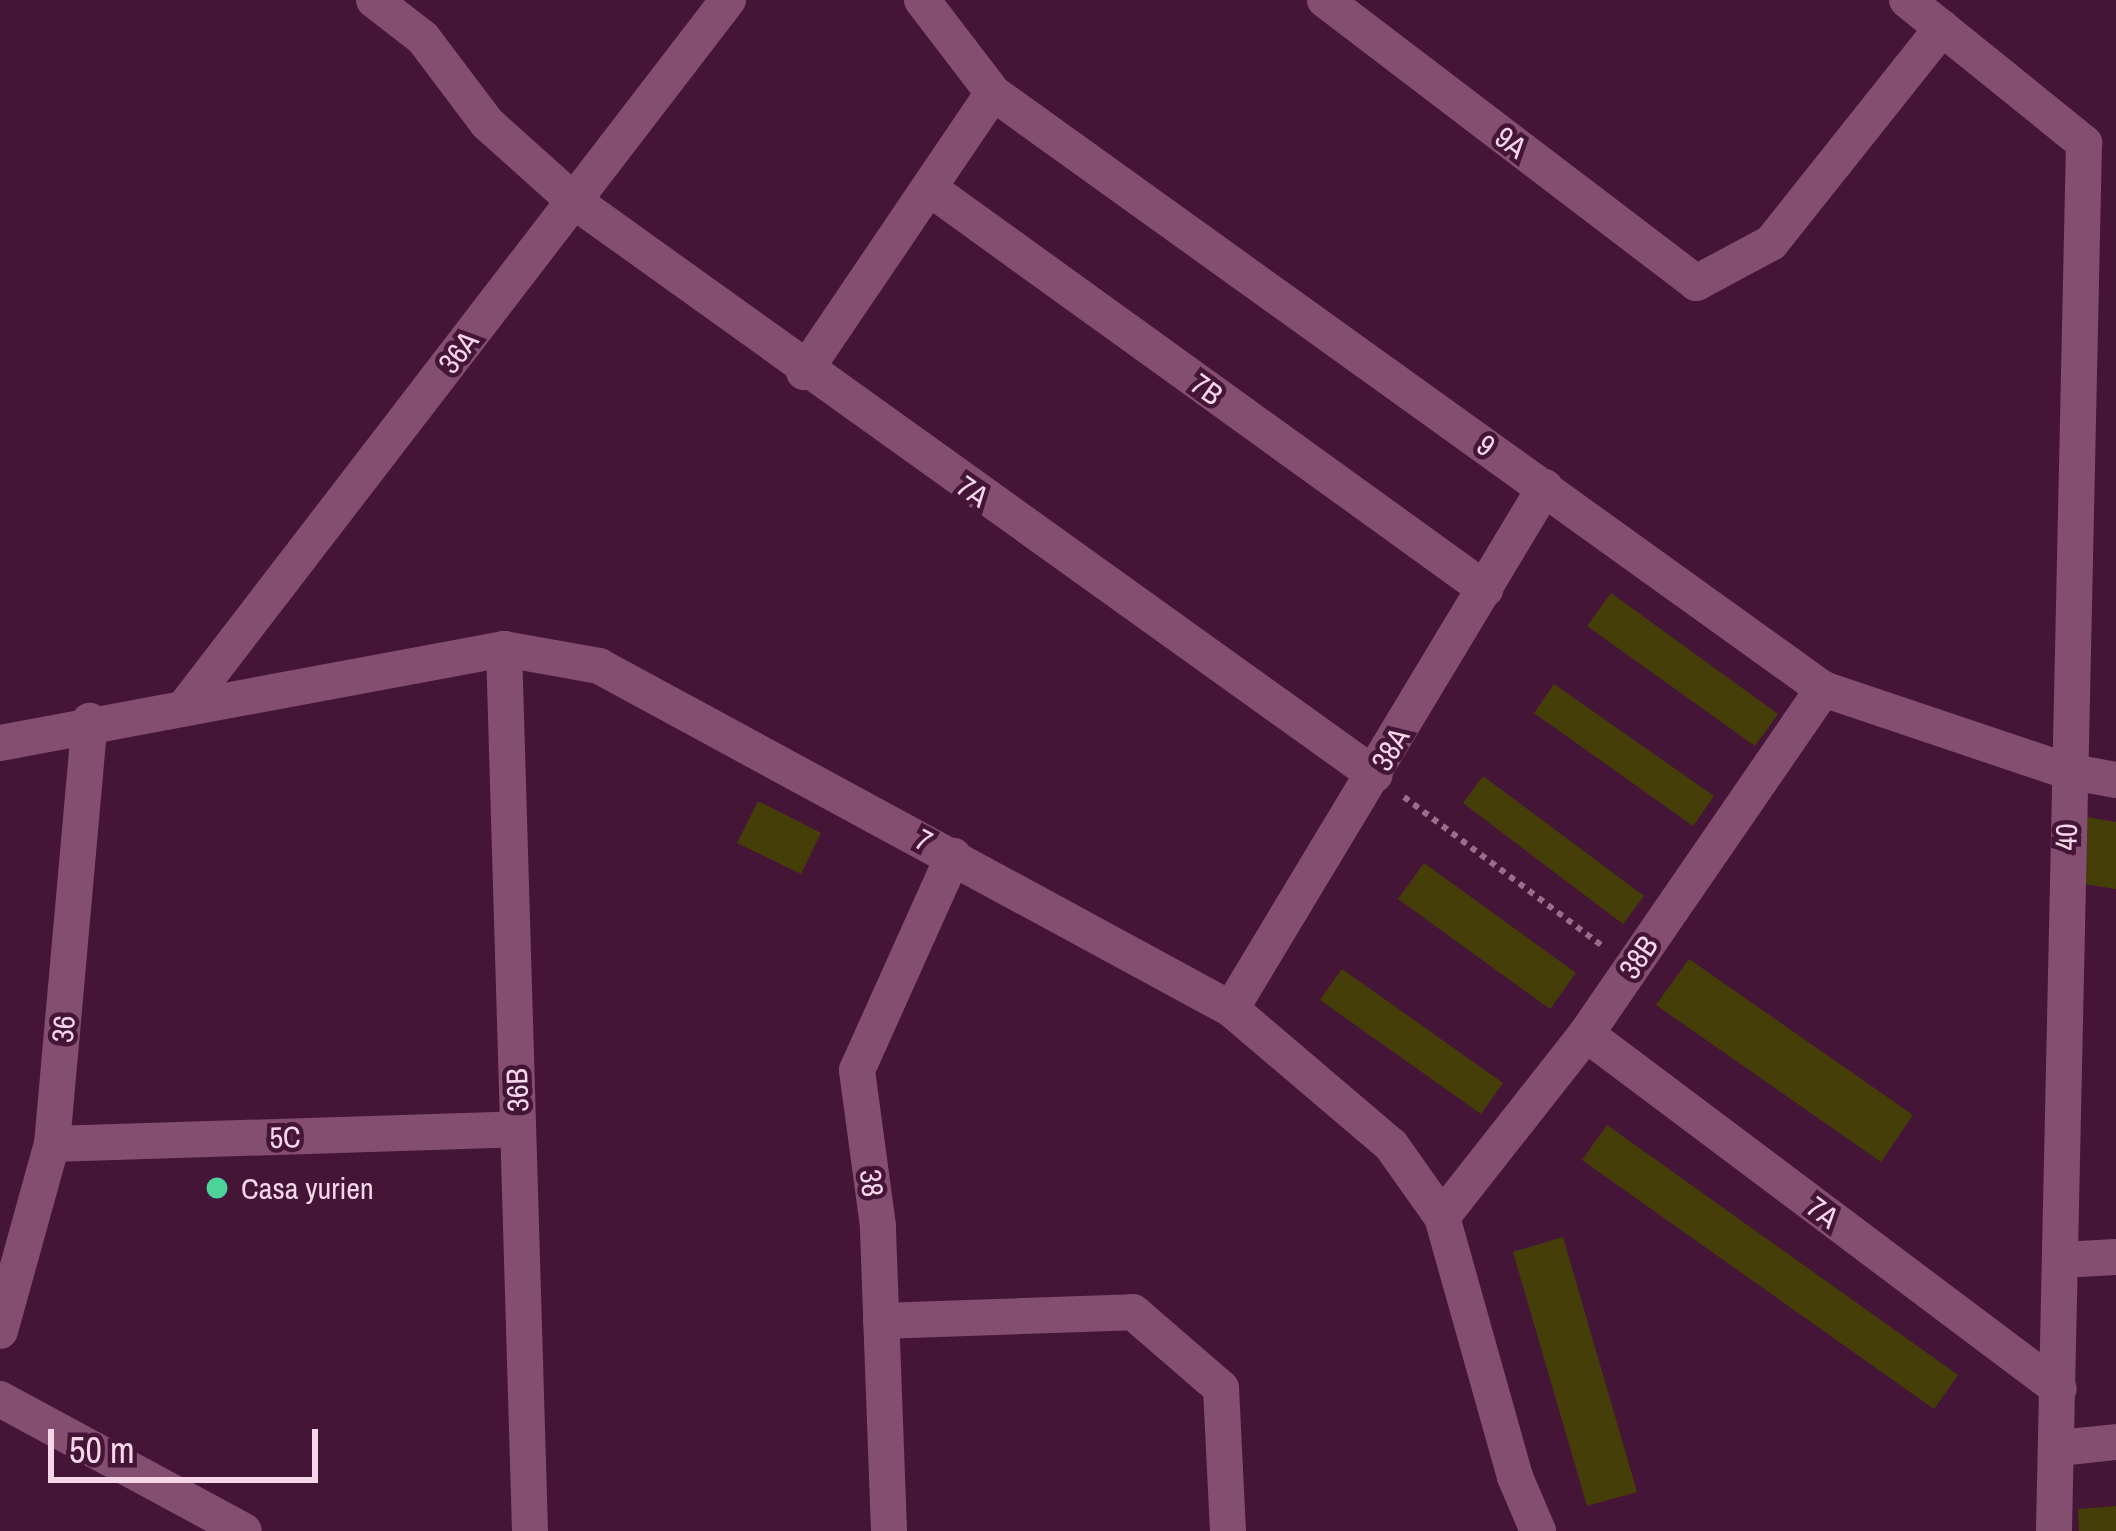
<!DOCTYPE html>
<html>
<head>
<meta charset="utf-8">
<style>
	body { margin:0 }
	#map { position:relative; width:2116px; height:1531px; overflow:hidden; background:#451537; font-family:"Archivo Narrow",sans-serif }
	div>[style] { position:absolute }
	.building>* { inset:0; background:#453e09 }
	.path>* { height:6px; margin-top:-3px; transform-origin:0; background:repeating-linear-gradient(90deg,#986f8a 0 6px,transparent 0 12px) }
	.minor>* { height:36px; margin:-18px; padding:0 18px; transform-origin:18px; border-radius:18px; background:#844e71 }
	.dots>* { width:33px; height:33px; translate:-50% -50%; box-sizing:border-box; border:6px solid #451537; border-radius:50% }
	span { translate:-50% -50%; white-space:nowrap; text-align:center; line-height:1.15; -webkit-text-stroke:9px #451537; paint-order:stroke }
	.street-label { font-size:30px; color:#f6d6e9 }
	.poi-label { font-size:30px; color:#f6d6e9 }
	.left { translate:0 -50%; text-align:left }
	.scale { position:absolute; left:48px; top:1429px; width:270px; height:54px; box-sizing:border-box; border:6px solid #f6d6e9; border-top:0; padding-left:15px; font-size:36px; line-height:42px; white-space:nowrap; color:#f6d6e9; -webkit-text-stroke:9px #451537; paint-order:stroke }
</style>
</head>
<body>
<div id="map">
	<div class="building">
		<div style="clip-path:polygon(1611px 593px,1778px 714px,1755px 746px,1587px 626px)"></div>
		<div style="clip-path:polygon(1554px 684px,1714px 796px,1693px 826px,1534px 713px)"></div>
		<div style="clip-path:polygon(1483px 776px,1644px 896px,1623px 924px,1463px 803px)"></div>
		<div style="clip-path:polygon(758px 801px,821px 833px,801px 874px,737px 843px)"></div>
		<div style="clip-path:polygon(2087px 817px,2116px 822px,2116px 889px,2077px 883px)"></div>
		<div style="clip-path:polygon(1424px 863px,1576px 973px,1550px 1009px,1398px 899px)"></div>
		<div style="clip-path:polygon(1689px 959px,1913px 1115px,1881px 1162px,1656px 1005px)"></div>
		<div style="clip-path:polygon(1342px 969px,1503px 1083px,1481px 1114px,1320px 1000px)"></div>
		<div style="clip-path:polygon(1607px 1125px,1958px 1375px,1934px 1409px,1582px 1160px)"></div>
		<div style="clip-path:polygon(1563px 1237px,1637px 1492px,1587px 1506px,1513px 1252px)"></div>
		<div style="clip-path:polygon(2116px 1506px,2116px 1531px,2079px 1531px,2078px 1509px)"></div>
	</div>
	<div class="path">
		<div style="left:1404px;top:797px;width:250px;rotate:36.9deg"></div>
	</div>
	<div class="minor">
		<div style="left:374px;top:0;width:62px;rotate:37.8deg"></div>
		<div style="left:423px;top:38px;width:106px;rotate:53deg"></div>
		<div style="left:487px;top:123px;width:117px;rotate:41.9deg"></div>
		<div style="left:574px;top:201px;width:985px;rotate:35.63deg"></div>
		<div style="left:922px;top:0;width:117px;rotate:52.6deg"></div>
		<div style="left:993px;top:93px;width:1022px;rotate:35.68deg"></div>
		<div style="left:1823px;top:689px;width:257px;rotate:18.6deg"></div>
		<div style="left:2067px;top:771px;width:50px;rotate:10.4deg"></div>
		<div style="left:1325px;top:0;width:467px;rotate:37.3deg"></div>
		<div style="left:1696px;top:283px;width:85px;rotate:-28.1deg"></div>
		<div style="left:1771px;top:243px;width:275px;rotate:-51.5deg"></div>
		<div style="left:1907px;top:0;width:228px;rotate:38.9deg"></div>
		<div style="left:2084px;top:143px;width:1388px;rotate:91.24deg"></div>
		<div style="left:929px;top:188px;width:686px;rotate:35.8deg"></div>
		<div style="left:804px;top:372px;width:337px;rotate:-55.9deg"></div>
		<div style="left:504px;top:649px;width:882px;rotate:88.31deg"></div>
		<div style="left:187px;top:704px;width:888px;rotate:-52.46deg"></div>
		<div style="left:0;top:743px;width:513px;rotate:-10.56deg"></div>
		<div style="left:504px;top:649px;width:97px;rotate:10.1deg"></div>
		<div style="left:599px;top:666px;width:719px;rotate:28.49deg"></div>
		<div style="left:1231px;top:1009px;width:210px;rotate:40.4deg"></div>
		<div style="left:1391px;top:1145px;width:88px;rotate:54.7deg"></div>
		<div style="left:1442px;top:1217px;width:270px;rotate:74.3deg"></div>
		<div style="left:1515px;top:1477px;width:59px;rotate:66.9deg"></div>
		<div style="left:1231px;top:1009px;width:609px;rotate:-58.97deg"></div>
		<div style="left:1586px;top:1034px;width:591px;rotate:36.89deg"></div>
		<div style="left:52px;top:1144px;width:466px;rotate:-1.8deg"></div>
		<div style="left:1442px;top:1217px;width:233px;rotate:-51.8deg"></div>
		<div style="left:1586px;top:1034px;width:419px;rotate:-55.5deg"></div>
		<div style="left:2061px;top:1260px;width:55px;rotate:-3.1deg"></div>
		<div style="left:881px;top:1321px;width:252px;rotate:-2deg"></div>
		<div style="left:1133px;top:1312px;width:116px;rotate:40.8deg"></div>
		<div style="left:1221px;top:1388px;width:143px;rotate:87.2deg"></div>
		<div style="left:0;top:1331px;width:194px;rotate:-74.5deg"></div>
		<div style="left:52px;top:1144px;width:425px;rotate:-84.9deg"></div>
		<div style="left:0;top:1399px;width:277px;rotate:28.4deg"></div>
		<div style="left:2059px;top:1448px;width:57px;rotate:-6deg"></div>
		<div style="left:889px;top:1531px;width:305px;rotate:-92.1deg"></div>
		<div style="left:878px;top:1226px;width:157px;rotate:-97.7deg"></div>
		<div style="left:857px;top:1070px;width:235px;rotate:-65.8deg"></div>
	</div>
	<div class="dots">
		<div style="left:217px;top:1188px;background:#4dd39a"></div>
	</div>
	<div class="street-label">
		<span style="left:1511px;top:142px;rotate:37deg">9A</span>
		<span style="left:458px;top:352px;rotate:-52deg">36A</span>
		<span style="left:1207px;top:389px;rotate:36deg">7B</span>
		<span style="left:1486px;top:445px;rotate:36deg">9</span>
		<span style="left:973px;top:491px;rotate:35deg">7A</span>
		<span style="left:1390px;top:749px;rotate:-59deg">38A</span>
		<span style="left:2066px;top:837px;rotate:-89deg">40</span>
		<span style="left:924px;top:840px;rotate:28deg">7</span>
		<span style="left:1638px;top:957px;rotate:-56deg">38B</span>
		<span style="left:63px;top:1029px;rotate:-85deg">36</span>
		<span style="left:517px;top:1090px;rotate:-92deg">36B</span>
		<span style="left:285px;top:1137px;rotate:-2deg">5C</span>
		<span style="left:872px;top:1183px;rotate:83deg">38</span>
		<span style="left:1823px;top:1212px;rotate:37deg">7A</span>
	</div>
	<div class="poi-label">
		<span class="left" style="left:241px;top:1188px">Casa yurien</span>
	</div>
	<div class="scale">50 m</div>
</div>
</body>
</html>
